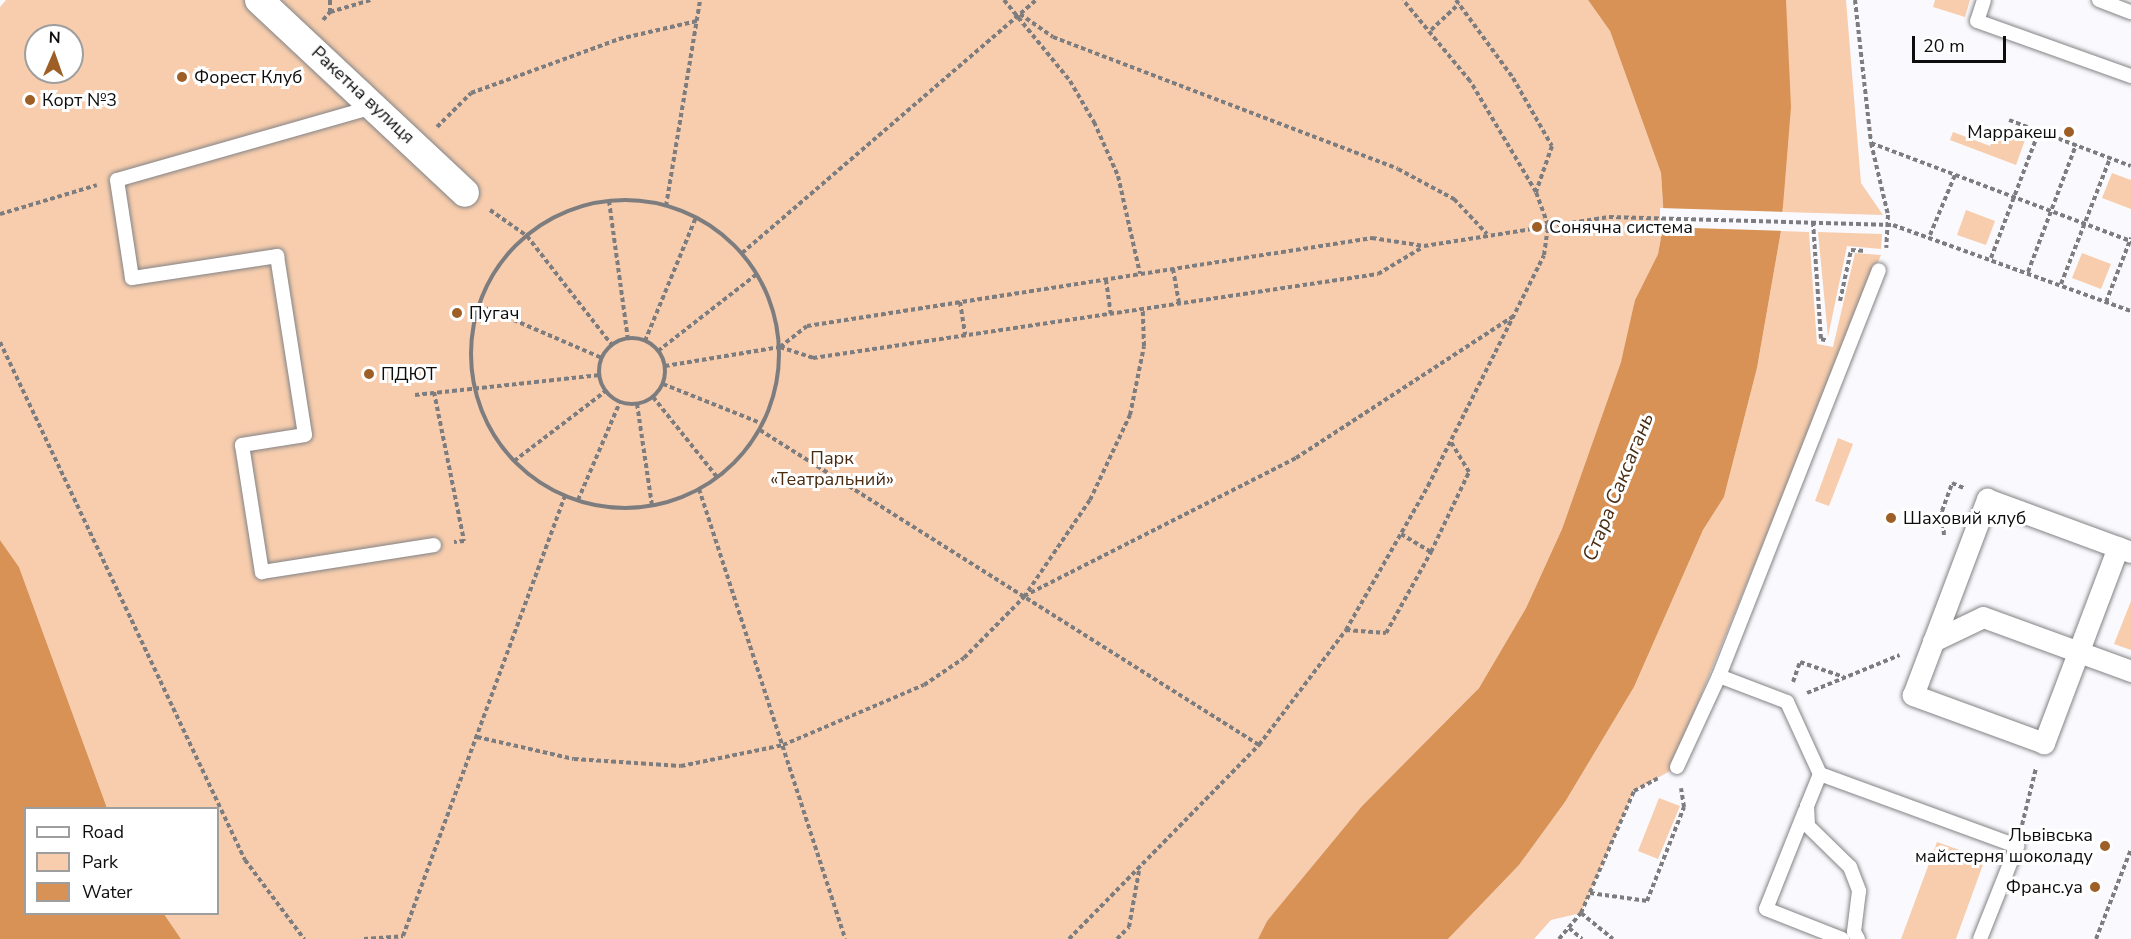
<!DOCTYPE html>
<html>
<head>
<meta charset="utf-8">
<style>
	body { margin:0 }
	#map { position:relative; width:2131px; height:939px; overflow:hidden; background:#fafafe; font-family:"Nunito Sans",sans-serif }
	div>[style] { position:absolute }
	.green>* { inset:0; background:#f7cdad }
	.water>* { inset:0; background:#d99255 }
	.pier>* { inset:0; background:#fafafe }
	.path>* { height:4px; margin-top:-2px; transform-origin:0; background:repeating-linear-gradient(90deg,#7d7d80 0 4.5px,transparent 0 7.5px) }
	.path>.ring { margin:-2px; padding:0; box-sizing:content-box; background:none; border:4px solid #7d7d80; border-radius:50% }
	.roads { filter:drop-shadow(0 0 2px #838386) drop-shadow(0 0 2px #838386) }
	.service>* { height:14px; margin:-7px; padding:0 7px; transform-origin:7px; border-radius:7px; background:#fff }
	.pedestrian>* { height:21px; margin:-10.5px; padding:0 10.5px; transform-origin:10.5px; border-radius:10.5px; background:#fff }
	.minor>* { height:28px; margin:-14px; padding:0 14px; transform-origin:14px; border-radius:14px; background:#fff }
	.dots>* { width:16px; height:16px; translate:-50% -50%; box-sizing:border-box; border:3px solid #fff; border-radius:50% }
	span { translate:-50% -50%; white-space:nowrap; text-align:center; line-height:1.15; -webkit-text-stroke:6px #fff; paint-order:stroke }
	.poi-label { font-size:18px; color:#0d0d0e }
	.left { translate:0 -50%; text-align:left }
	.right { translate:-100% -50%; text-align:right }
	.street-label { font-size:18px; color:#0d0d0e }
	.park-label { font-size:18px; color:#482b11 }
	.water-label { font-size:20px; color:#4a2d13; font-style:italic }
	.legend { position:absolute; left:24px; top:807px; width:195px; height:108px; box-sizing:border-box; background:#fff; border:2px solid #9e9e9f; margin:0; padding:8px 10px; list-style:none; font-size:18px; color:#0d0d0e }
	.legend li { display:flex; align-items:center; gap:12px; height:30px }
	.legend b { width:30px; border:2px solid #9e9e9f }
	.north { position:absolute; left:24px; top:24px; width:60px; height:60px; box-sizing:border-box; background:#fff; border:2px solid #9e9e9f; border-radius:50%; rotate:2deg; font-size:16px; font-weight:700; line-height:24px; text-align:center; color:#0d0d0e }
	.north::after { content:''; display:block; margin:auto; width:21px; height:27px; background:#9d5f25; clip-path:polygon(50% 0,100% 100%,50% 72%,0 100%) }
	.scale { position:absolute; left:1912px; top:36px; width:94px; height:27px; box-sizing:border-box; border:3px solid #0d0d0e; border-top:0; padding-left:8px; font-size:18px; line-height:21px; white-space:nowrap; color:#0d0d0e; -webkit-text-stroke:4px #fff; paint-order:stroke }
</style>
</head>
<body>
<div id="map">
	<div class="green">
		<div style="clip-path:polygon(evenodd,6px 0,1588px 0,1610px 31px,1661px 173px,1664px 221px,1658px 254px,1635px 300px,1630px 337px,1562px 529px,1526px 608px,1479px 688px,1362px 806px,1267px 921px,1258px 939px,181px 939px,164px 914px,218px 914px,218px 808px,107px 808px,19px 567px,0 540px,0 7px,6px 0,36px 36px,72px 36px,72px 72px,36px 72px,36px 36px)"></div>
		<div style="clip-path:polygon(1786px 0,1846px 0,1861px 183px,1883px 215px,1783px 212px)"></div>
		<div style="clip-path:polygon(1935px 0,1970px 0,1965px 17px,1933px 7px)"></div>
		<div style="clip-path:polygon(1997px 130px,2025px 140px,2016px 165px,1950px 140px,1953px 132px,1990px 146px)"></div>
		<div style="clip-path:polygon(2112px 173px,2131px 180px,2131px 209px,2102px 198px)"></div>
		<div style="clip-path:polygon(1966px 210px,1995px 221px,1986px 245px,1957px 235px)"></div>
		<div style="clip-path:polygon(1781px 231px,1809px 232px,1817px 344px,1833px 347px,1855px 253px,1881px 255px,1670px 771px,1634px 791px,1581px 913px,1551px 920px,1534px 939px,1448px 939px,1519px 865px,1565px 802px,1634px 687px,1703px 530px,1724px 497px,1757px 368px)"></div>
		<div style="clip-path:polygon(1818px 232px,1882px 234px,1881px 249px,1847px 246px,1828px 337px)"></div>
		<div style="clip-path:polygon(2082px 253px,2111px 264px,2101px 289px,2072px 278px)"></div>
		<div style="clip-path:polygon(1838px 438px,1853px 444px,1829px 506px,1815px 501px)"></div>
		<div style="clip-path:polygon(2131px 601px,2131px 650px,2114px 644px)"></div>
		<div style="clip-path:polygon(1659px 798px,1680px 806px,1658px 859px,1638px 851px)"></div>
		<div style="clip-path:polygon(1937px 842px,1985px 859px,1956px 939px,1901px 939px)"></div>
	</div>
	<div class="water">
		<div style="clip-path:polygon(1588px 0,1786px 0,1791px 107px,1781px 231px,1757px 368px,1724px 497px,1703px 530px,1634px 687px,1565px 802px,1519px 865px,1448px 939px,1258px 939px,1267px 921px,1362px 806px,1479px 688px,1526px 608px,1562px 529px,1621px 362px,1635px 300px,1658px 254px,1664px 221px,1661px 173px,1610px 31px)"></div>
		<div style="clip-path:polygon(0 540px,19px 567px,107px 808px,26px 808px,26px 914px,164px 914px,181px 939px,0 939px)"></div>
	</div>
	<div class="pier">
		<div style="clip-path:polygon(1660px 208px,1786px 212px,1784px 231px,1660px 227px)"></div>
	</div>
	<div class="path">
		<div style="left:1004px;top:0;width:104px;rotate:50.8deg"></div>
		<div style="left:1070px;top:81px;width:48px;rotate:59.7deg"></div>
		<div style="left:1094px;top:122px;width:59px;rotate:66deg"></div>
		<div style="left:1118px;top:176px;width:100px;rotate:77.3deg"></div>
		<div style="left:1456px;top:0;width:97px;rotate:53.8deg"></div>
		<div style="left:1513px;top:78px;width:78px;rotate:60.2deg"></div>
		<div style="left:1552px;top:146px;width:49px;rotate:109.2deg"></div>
		<div style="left:1855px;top:0;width:144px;rotate:83.6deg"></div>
		<div style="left:1871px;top:143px;width:74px;rotate:76.7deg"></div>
		<div style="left:1888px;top:215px;width:33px;rotate:93deg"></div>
		<div style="left:330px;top:12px;width:12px;rotate:-90deg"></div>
		<div style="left:1020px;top:14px;width:40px;rotate:34.9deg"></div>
		<div style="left:1053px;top:37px;width:369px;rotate:20.9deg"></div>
		<div style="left:1398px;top:169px;width:64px;rotate:28.2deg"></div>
		<div style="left:1454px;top:199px;width:48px;rotate:46.7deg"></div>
		<div style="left:323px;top:20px;width:11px;rotate:-49deg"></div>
		<div style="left:330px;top:12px;width:43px;rotate:-16.3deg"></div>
		<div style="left:1431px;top:30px;width:38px;rotate:-43deg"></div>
		<div style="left:2009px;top:120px;width:130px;rotate:20.7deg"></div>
		<div style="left:437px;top:127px;width:48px;rotate:-45deg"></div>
		<div style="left:471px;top:93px;width:158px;rotate:-20deg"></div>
		<div style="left:619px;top:39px;width:80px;rotate:-13deg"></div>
		<div style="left:1871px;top:143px;width:278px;rotate:20.7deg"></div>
		<div class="ring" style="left:471px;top:200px;width:304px;height:304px"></div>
		<div style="left:609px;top:201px;width:139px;rotate:82.2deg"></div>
		<div style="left:666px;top:206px;width:209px;rotate:-80.6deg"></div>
		<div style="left:490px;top:210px;width:45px;rotate:35.1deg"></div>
		<div style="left:527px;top:236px;width:138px;rotate:52.1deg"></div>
		<div style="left:0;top:214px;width:101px;rotate:-16.6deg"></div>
		<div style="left:1813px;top:222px;width:117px;rotate:86.1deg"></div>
		<div style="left:1821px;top:339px;width:7px;rotate:16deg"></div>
		<div style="left:1930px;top:235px;width:65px;rotate:-67.4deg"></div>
		<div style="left:742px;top:253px;width:388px;rotate:-40.7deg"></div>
		<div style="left:1991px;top:258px;width:136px;rotate:-69.3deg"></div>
		<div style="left:1173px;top:269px;width:36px;rotate:80deg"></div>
		<div style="left:2028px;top:272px;width:136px;rotate:-69.3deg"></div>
		<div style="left:1106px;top:280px;width:34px;rotate:82deg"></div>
		<div style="left:2061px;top:284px;width:135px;rotate:-68.7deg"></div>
		<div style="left:1840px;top:301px;width:52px;rotate:-77.8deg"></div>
		<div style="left:1851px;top:250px;width:15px;rotate:4deg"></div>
		<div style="left:960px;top:302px;width:33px;rotate:81deg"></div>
		<div style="left:2106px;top:302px;width:69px;rotate:-68.7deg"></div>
		<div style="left:479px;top:305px;width:134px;rotate:23.3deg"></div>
		<div class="ring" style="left:599px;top:338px;width:62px;height:62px"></div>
		<div style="left:645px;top:341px;width:134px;rotate:-67.6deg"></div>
		<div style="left:0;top:342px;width:573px;rotate:64.69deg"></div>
		<div style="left:245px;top:860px;width:99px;rotate:53.2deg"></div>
		<div style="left:780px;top:347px;width:34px;rotate:-38deg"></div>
		<div style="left:807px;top:326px;width:572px;rotate:-8.85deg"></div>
		<div style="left:1372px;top:238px;width:53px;rotate:8.7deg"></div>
		<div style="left:1424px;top:246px;width:187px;rotate:-8.9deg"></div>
		<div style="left:1609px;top:217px;width:284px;rotate:1.6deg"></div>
		<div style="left:1893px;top:225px;width:253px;rotate:19.9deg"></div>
		<div style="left:658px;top:351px;width:125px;rotate:-37.9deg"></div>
		<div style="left:665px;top:366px;width:117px;rotate:-9.4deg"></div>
		<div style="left:780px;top:347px;width:35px;rotate:18deg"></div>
		<div style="left:813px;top:358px;width:571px;rotate:-8.46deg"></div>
		<div style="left:1378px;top:274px;width:52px;rotate:-31deg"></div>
		<div style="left:663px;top:384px;width:108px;rotate:21.8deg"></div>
		<div style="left:434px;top:392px;width:152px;rotate:78.6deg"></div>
		<div style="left:464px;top:541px;width:10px;rotate:174deg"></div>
		<div style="left:415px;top:395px;width:186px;rotate:-6.2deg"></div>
		<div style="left:653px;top:397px;width:104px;rotate:51.3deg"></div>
		<div style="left:637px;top:404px;width:103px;rotate:81.6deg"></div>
		<div style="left:760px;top:430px;width:590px;rotate:32.26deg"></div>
		<div style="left:514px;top:461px;width:116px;rotate:-37.3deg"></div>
		<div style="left:699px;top:489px;width:473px;rotate:72deg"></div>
		<div style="left:578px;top:500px;width:107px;rotate:-66.8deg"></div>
		<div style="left:1401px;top:534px;width:35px;rotate:31deg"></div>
		<div style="left:1944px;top:535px;width:24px;rotate:-95deg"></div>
		<div style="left:1942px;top:511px;width:30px;rotate:-70deg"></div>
		<div style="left:1952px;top:483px;width:13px;rotate:23deg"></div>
		<div style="left:1024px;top:596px;width:305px;rotate:-26.9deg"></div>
		<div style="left:1296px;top:458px;width:260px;rotate:-33.1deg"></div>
		<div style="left:1346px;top:630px;width:40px;rotate:4.3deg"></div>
		<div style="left:1386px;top:633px;width:93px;rotate:-60.9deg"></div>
		<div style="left:1431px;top:552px;width:89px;rotate:-64.6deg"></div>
		<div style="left:1469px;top:472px;width:35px;rotate:-121deg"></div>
		<div style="left:1793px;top:682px;width:21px;rotate:-71deg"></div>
		<div style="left:1800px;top:662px;width:46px;rotate:18.8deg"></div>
		<div style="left:1807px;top:693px;width:100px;rotate:-22.2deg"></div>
		<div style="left:477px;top:737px;width:99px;rotate:12.8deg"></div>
		<div style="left:574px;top:759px;width:107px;rotate:3.7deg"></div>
		<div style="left:681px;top:766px;width:104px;rotate:-11.6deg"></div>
		<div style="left:783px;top:745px;width:153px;rotate:-23.1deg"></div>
		<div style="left:924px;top:685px;width:48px;rotate:-34deg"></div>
		<div style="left:964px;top:658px;width:86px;rotate:-45.5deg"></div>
		<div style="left:1024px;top:597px;width:117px;rotate:-55.8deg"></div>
		<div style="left:1090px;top:500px;width:94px;rotate:-64.8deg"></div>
		<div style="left:1130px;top:415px;width:70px;rotate:-78.5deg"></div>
		<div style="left:1144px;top:346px;width:37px;rotate:-92deg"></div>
		<div style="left:2022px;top:825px;width:59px;rotate:-76.2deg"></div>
		<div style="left:1590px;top:893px;width:58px;rotate:8deg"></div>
		<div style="left:1647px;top:901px;width:101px;rotate:-68.5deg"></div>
		<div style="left:1684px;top:807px;width:19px;rotate:-99deg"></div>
		<div style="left:1581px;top:913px;width:41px;rotate:39.1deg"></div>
		<div style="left:1569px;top:928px;width:17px;rotate:40deg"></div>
		<div style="left:364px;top:939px;width:39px;rotate:-4deg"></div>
		<div style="left:403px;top:936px;width:469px;rotate:-69.8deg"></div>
		<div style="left:1069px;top:939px;width:272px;rotate:-45.6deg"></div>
		<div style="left:1259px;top:745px;width:144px;rotate:-52.9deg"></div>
		<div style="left:1346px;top:630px;width:166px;rotate:-60.3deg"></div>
		<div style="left:1428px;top:486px;width:258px;rotate:-63.3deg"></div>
		<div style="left:1544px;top:255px;width:30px;rotate:-82deg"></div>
		<div style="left:1548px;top:225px;width:35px;rotate:-110deg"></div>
		<div style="left:1536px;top:192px;width:129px;rotate:-120.7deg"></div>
		<div style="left:1470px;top:81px;width:105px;rotate:-129.6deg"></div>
		<div style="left:1117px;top:939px;width:17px;rotate:-45deg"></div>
		<div style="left:1129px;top:927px;width:57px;rotate:-79.9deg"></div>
		<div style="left:1559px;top:939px;width:34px;rotate:-50deg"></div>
		<div style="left:1581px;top:913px;width:133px;rotate:-66.5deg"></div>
		<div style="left:1634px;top:791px;width:27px;rotate:-28deg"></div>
		<div style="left:2096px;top:939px;width:97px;rotate:-68.7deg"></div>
	</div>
	<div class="roads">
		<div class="service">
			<div style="left:1984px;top:0;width:22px;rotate:108deg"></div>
			<div style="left:1977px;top:21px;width:164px;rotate:19.7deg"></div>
			<div style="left:2099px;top:0;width:34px;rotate:21deg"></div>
			<div style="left:373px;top:107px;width:266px;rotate:164.1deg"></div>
			<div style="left:117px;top:180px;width:99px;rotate:81.3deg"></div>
			<div style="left:132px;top:278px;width:147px;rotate:-8.6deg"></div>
			<div style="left:277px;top:256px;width:181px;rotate:81.1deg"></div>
			<div style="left:305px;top:435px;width:64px;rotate:171deg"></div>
			<div style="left:242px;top:445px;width:129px;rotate:81.1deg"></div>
			<div style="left:262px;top:572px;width:174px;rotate:-8.9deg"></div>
			<div style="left:1719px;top:676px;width:73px;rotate:20.9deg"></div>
			<div style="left:1787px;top:702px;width:79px;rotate:65.4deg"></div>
			<div style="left:1820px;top:774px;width:35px;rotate:112deg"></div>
			<div style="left:1807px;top:806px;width:20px;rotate:87deg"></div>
			<div style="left:1808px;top:826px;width:59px;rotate:44.3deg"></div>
			<div style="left:1850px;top:867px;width:26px;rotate:69deg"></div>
			<div style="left:1859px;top:891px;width:41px;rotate:97deg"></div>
			<div style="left:1854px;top:932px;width:8px;rotate:60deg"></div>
			<div style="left:1677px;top:767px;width:100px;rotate:-65.2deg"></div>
			<div style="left:1719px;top:676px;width:436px;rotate:-68.5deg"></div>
			<div style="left:1820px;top:774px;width:210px;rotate:20.1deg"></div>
			<div style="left:2017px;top:846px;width:100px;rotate:111.7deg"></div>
			<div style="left:1805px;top:811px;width:105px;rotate:111.7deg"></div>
			<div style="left:1766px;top:909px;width:82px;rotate:21.5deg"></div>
		</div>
		<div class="pedestrian">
			<div style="left:2118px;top:547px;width:210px;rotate:110.7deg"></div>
			<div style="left:2044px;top:743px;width:140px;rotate:-159.9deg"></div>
			<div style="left:1913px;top:695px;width:210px;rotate:-69.3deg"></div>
			<div style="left:1987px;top:499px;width:153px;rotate:20.2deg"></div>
			<div style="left:1933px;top:641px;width:55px;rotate:-25.6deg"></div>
			<div style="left:1983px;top:617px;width:158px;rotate:20deg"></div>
		</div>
		<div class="minor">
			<div style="left:259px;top:0;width:282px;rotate:43.1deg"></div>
		</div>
	</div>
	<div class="dots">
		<div style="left:182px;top:77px;background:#9d5f25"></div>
		<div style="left:30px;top:100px;background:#9d5f25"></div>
		<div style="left:2069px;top:132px;background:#9d5f25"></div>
		<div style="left:1537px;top:227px;background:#9d5f25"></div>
		<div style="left:457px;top:313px;background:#9d5f25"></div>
		<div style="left:369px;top:374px;background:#9d5f25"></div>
		<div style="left:1891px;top:518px;background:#9d5f25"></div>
		<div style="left:2105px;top:846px;background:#9d5f25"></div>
		<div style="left:2095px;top:887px;background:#9d5f25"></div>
	</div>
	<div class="poi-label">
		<span class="left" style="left:194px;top:77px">Форест Клуб</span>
		<span class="left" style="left:42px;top:100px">Корт №3</span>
		<span class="right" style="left:2057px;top:132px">Марракеш</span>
		<span class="left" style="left:1549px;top:227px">Сонячна система</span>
		<span class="left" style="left:469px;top:313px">Пугач</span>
		<span class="left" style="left:381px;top:374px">ПДЮТ</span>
		<span class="left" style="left:1903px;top:518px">Шаховий клуб</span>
		<span class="right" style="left:2093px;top:846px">Львівська<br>майстерня шоколаду</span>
		<span class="right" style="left:2083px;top:887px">Франс.уа</span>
	</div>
	<div class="street-label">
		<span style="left:363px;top:95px;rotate:43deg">Ракетна вулиця</span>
	</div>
	<div class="park-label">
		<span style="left:832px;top:469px">Парк<br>«Театральний»</span>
	</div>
	<div class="water-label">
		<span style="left:1618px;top:487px;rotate:-68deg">Стара Саксагань</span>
	</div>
	<ul class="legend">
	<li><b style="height:8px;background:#fff"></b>Road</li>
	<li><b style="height:16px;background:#f7cdad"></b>Park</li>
	<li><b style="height:16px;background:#d99255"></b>Water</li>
	</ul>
	<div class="north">N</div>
	<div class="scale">20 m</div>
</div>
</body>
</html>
